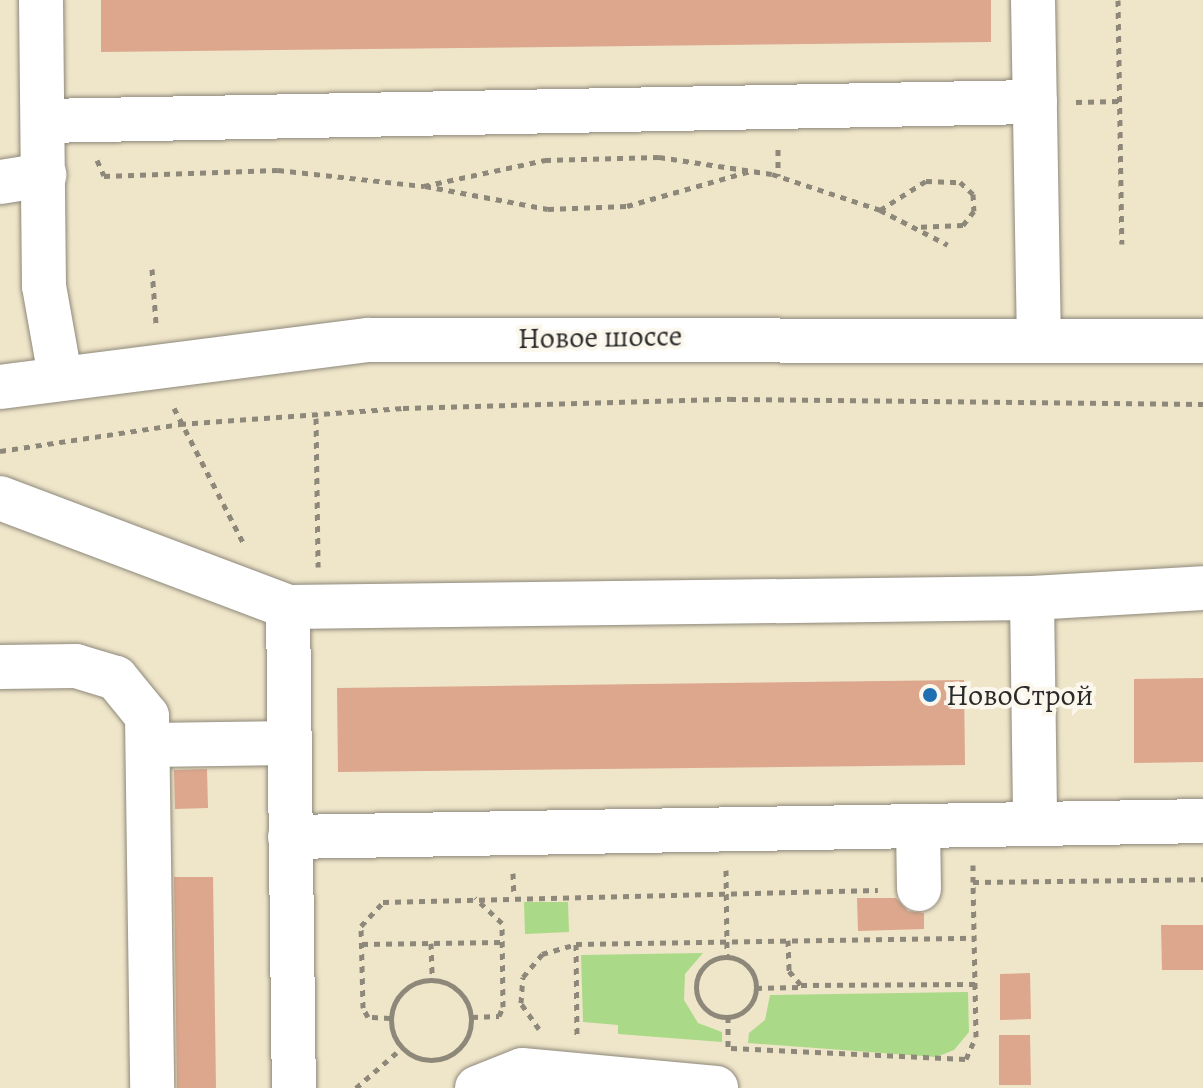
<!DOCTYPE html>
<html>
<head>
<meta charset="utf-8">
<style>
	body { margin:0 }
	#map { position:relative; width:1203px; height:1088px; overflow:hidden; background:#efe5c9; font-family:Alegreya,serif }
	div>[style] { position:absolute }
	.green>* { inset:0; background:#aada88 }
	.building>* { inset:0; background:#dca78d }
	.path>* { height:5px; margin-top:-2.5px; transform-origin:0; background:repeating-linear-gradient(90deg,#8d887a 0 6px,transparent 0 12px) }
	.path>.ring { margin:-2.5px; padding:0; box-sizing:content-box; background:none; border:5px solid #8d887a; border-radius:50% }
	.roads { filter:drop-shadow(0 0 2px #8d887a) drop-shadow(0 0 2px #8d887a) }
	.minor>* { height:44px; margin:-22px; padding:0 22px; transform-origin:22px; border-radius:22px; background:#fff }
	.dots>* { width:22px; height:22px; translate:-50% -50%; box-sizing:border-box; border:4px solid #fbf7ec; border-radius:50% }
	span { translate:-50% -50%; white-space:nowrap; text-align:center; line-height:1.15; -webkit-text-stroke:8px #fbf7ec; paint-order:stroke }
	.street-label { font-size:30px; color:#2b2b2b }
	.poi-label { font-size:30px; color:#2b2b2b }
	.left { translate:0 -50%; text-align:left }
</style>
</head>
<body>
<div id="map">
	<div class="green">
		<div style="clip-path:polygon(524px 902px,568px 902px,569px 932px,525px 934px)"></div>
		<div style="clip-path:polygon(703px 953px,685px 974px,684px 1000px,698px 1023px,722px 1032px,722px 1042px,618px 1034px,618px 1025px,583px 1022px,581px 955px)"></div>
		<div style="clip-path:polygon(968px 992px,969px 1032px,954px 1050px,936px 1057px,748px 1043px,749px 1033px,765px 1020px,770px 995px)"></div>
	</div>
	<div class="building">
		<div style="clip-path:polygon(101px 0,991px 0,991px 42px,101px 52px)"></div>
		<div style="clip-path:polygon(1203px 678px,1203px 762px,1134px 763px,1134px 679px)"></div>
		<div style="clip-path:polygon(964px 680px,965px 765px,338px 772px,337px 688px)"></div>
		<div style="clip-path:polygon(207px 769px,208px 808px,175px 809px,174px 770px)"></div>
		<div style="clip-path:polygon(174px 877px,213px 877px,216px 1088px,177px 1088px)"></div>
		<div style="clip-path:polygon(857px 898px,896px 898px,908px 911px,924px 913px,924px 929px,858px 931px)"></div>
		<div style="clip-path:polygon(1161px 925px,1203px 925px,1203px 970px,1162px 970px)"></div>
		<div style="clip-path:polygon(1030px 973px,1031px 1019px,1000px 1020px,1000px 974px)"></div>
		<div style="clip-path:polygon(999px 1035px,1030px 1035px,1031px 1085px,999px 1085px)"></div>
	</div>
	<div class="path">
		<div style="left:1118px;top:0;width:244px;rotate:89.1deg"></div>
		<div style="left:1076px;top:102px;width:43px;rotate:-1.3deg"></div>
		<div style="left:778px;top:149px;width:27px;rotate:90deg"></div>
		<div style="left:97px;top:160px;width:17px;rotate:66deg"></div>
		<div style="left:104px;top:176px;width:174px;rotate:-2deg"></div>
		<div style="left:278px;top:170px;width:147px;rotate:6.3deg"></div>
		<div style="left:424px;top:186px;width:124px;rotate:-12.1deg"></div>
		<div style="left:545px;top:160px;width:114px;rotate:-1.5deg"></div>
		<div style="left:659px;top:157px;width:114px;rotate:8.6deg"></div>
		<div style="left:772px;top:174px;width:114px;rotate:18.4deg"></div>
		<div style="left:880px;top:210px;width:76px;rotate:27.2deg"></div>
		<div style="left:425px;top:186px;width:125px;rotate:10.6deg"></div>
		<div style="left:548px;top:209px;width:79px;rotate:-2.2deg"></div>
		<div style="left:627px;top:206px;width:129px;rotate:-15.8deg"></div>
		<div style="left:880px;top:210px;width:54px;rotate:-32.2deg"></div>
		<div style="left:926px;top:181px;width:34px;rotate:2deg"></div>
		<div style="left:960px;top:182px;width:18px;rotate:43deg"></div>
		<div style="left:973px;top:194px;width:17px;rotate:87deg"></div>
		<div style="left:974px;top:211px;width:18px;rotate:128deg"></div>
		<div style="left:963px;top:225px;width:48px;rotate:177.6deg"></div>
		<div style="left:152px;top:269px;width:55px;rotate:85.8deg"></div>
		<div style="left:174px;top:408px;width:153px;rotate:62.8deg"></div>
		<div style="left:316px;top:418px;width:149px;rotate:89.2deg"></div>
		<div style="left:0;top:451px;width:182px;rotate:-8.5deg"></div>
		<div style="left:180px;top:424px;width:224px;rotate:-4.1deg"></div>
		<div style="left:403px;top:408px;width:327px;rotate:-1.6deg"></div>
		<div style="left:730px;top:399px;width:473px;rotate:0.6deg"></div>
		<div style="left:973px;top:865px;width:17px;rotate:90deg"></div>
		<div style="left:973px;top:882px;width:230px;rotate:-0.7deg"></div>
		<div style="left:726px;top:870px;width:87px;rotate:89.3deg"></div>
		<div style="left:513px;top:873px;width:23px;rotate:88deg"></div>
		<div style="left:788px;top:940px;width:31px;rotate:88deg"></div>
		<div style="left:789px;top:971px;width:18px;rotate:49deg"></div>
		<div style="left:801px;top:985px;width:174px;rotate:-0.3deg"></div>
		<div style="left:431px;top:943px;width:36px;rotate:88deg"></div>
		<div style="left:362px;top:944px;width:140px;rotate:-0.8deg"></div>
		<div style="left:576px;top:944px;width:91px;rotate:89.4deg"></div>
		<div class="ring" style="left:696px;top:957px;width:55px;height:55px"></div>
		<div class="ring" style="left:391px;top:980px;width:75px;height:75px"></div>
		<div style="left:756px;top:988px;width:45px;rotate:-1.3deg"></div>
		<div style="left:472px;top:1017px;width:27px;rotate:-2deg"></div>
		<div style="left:499px;top:1016px;width:10px;rotate:-66deg"></div>
		<div style="left:503px;top:1007px;width:84px;rotate:-90.7deg"></div>
		<div style="left:502px;top:923px;width:37px;rotate:-137deg"></div>
		<div style="left:728px;top:1017px;width:31px;rotate:90deg"></div>
		<div style="left:390px;top:1018px;width:22px;rotate:-177deg"></div>
		<div style="left:368px;top:1017px;width:10px;rotate:-119deg"></div>
		<div style="left:363px;top:1008px;width:82px;rotate:-91.4deg"></div>
		<div style="left:361px;top:926px;width:33px;rotate:-47deg"></div>
		<div style="left:383px;top:902px;width:495px;rotate:-1.4deg"></div>
		<div style="left:539px;top:1029px;width:32px;rotate:-125deg"></div>
		<div style="left:521px;top:1003px;width:26px;rotate:-86deg"></div>
		<div style="left:523px;top:977px;width:30px;rotate:-50deg"></div>
		<div style="left:542px;top:954px;width:35px;rotate:-16deg"></div>
		<div style="left:576px;top:944px;width:398px;rotate:-0.9deg"></div>
		<div style="left:731px;top:1048px;width:235px;rotate:2.7deg"></div>
		<div style="left:966px;top:1059px;width:24px;rotate:-66deg"></div>
		<div style="left:976px;top:1037px;width:155px;rotate:-91.1deg"></div>
		<div style="left:356px;top:1088px;width:61px;rotate:-41deg"></div>
	</div>
	<div class="roads">
		<div class="minor">
			<div style="left:41px;top:0;width:286px;rotate:89.4deg"></div>
			<div style="left:44px;top:286px;width:91px;rotate:79.9deg"></div>
			<div style="left:1033px;top:0;width:338px;rotate:89deg"></div>
			<div style="left:43px;top:121px;width:992px;rotate:-1.1deg"></div>
			<div style="left:0;top:182px;width:45px;rotate:-9deg"></div>
			<div style="left:0;top:387px;width:371px;rotate:-7.3deg"></div>
			<div style="left:368px;top:340px;width:835px;rotate:0.07deg"></div>
			<div style="left:0;top:498px;width:308px;rotate:20.7deg"></div>
			<div style="left:288px;top:607px;width:744px;rotate:-0.69deg"></div>
			<div style="left:1032px;top:598px;width:171px;rotate:-3.3deg"></div>
			<div style="left:1032px;top:598px;width:226px;rotate:89.2deg"></div>
			<div style="left:288px;top:607px;width:481px;rotate:89.3deg"></div>
			<div style="left:0;top:667px;width:76px;rotate:-0.8deg"></div>
			<div style="left:76px;top:666px;width:42px;rotate:16.7deg"></div>
			<div style="left:116px;top:678px;width:49px;rotate:50.8deg"></div>
			<div style="left:147px;top:716px;width:372px;rotate:89.2deg"></div>
			<div style="left:152px;top:745px;width:136px;rotate:-0.8deg"></div>
			<div style="left:918px;top:826px;width:63px;rotate:89.1deg"></div>
			<div style="left:290px;top:837px;width:913px;rotate:-1deg"></div>
			<div style="left:477px;top:1088px;width:48px;rotate:-21.8deg"></div>
			<div style="left:522px;top:1070px;width:195px;rotate:5.3deg"></div>
		</div>
	</div>
	<div class="dots">
		<div style="left:930px;top:695px;background:#1f6fb2"></div>
	</div>
	<div class="street-label">
		<span style="left:600px;top:337px;rotate:-1deg">Новое шоссе</span>
	</div>
	<div class="poi-label">
		<span class="left" style="left:946px;top:695px">НовоСтрой</span>
	</div>
</div>
</body>
</html>
